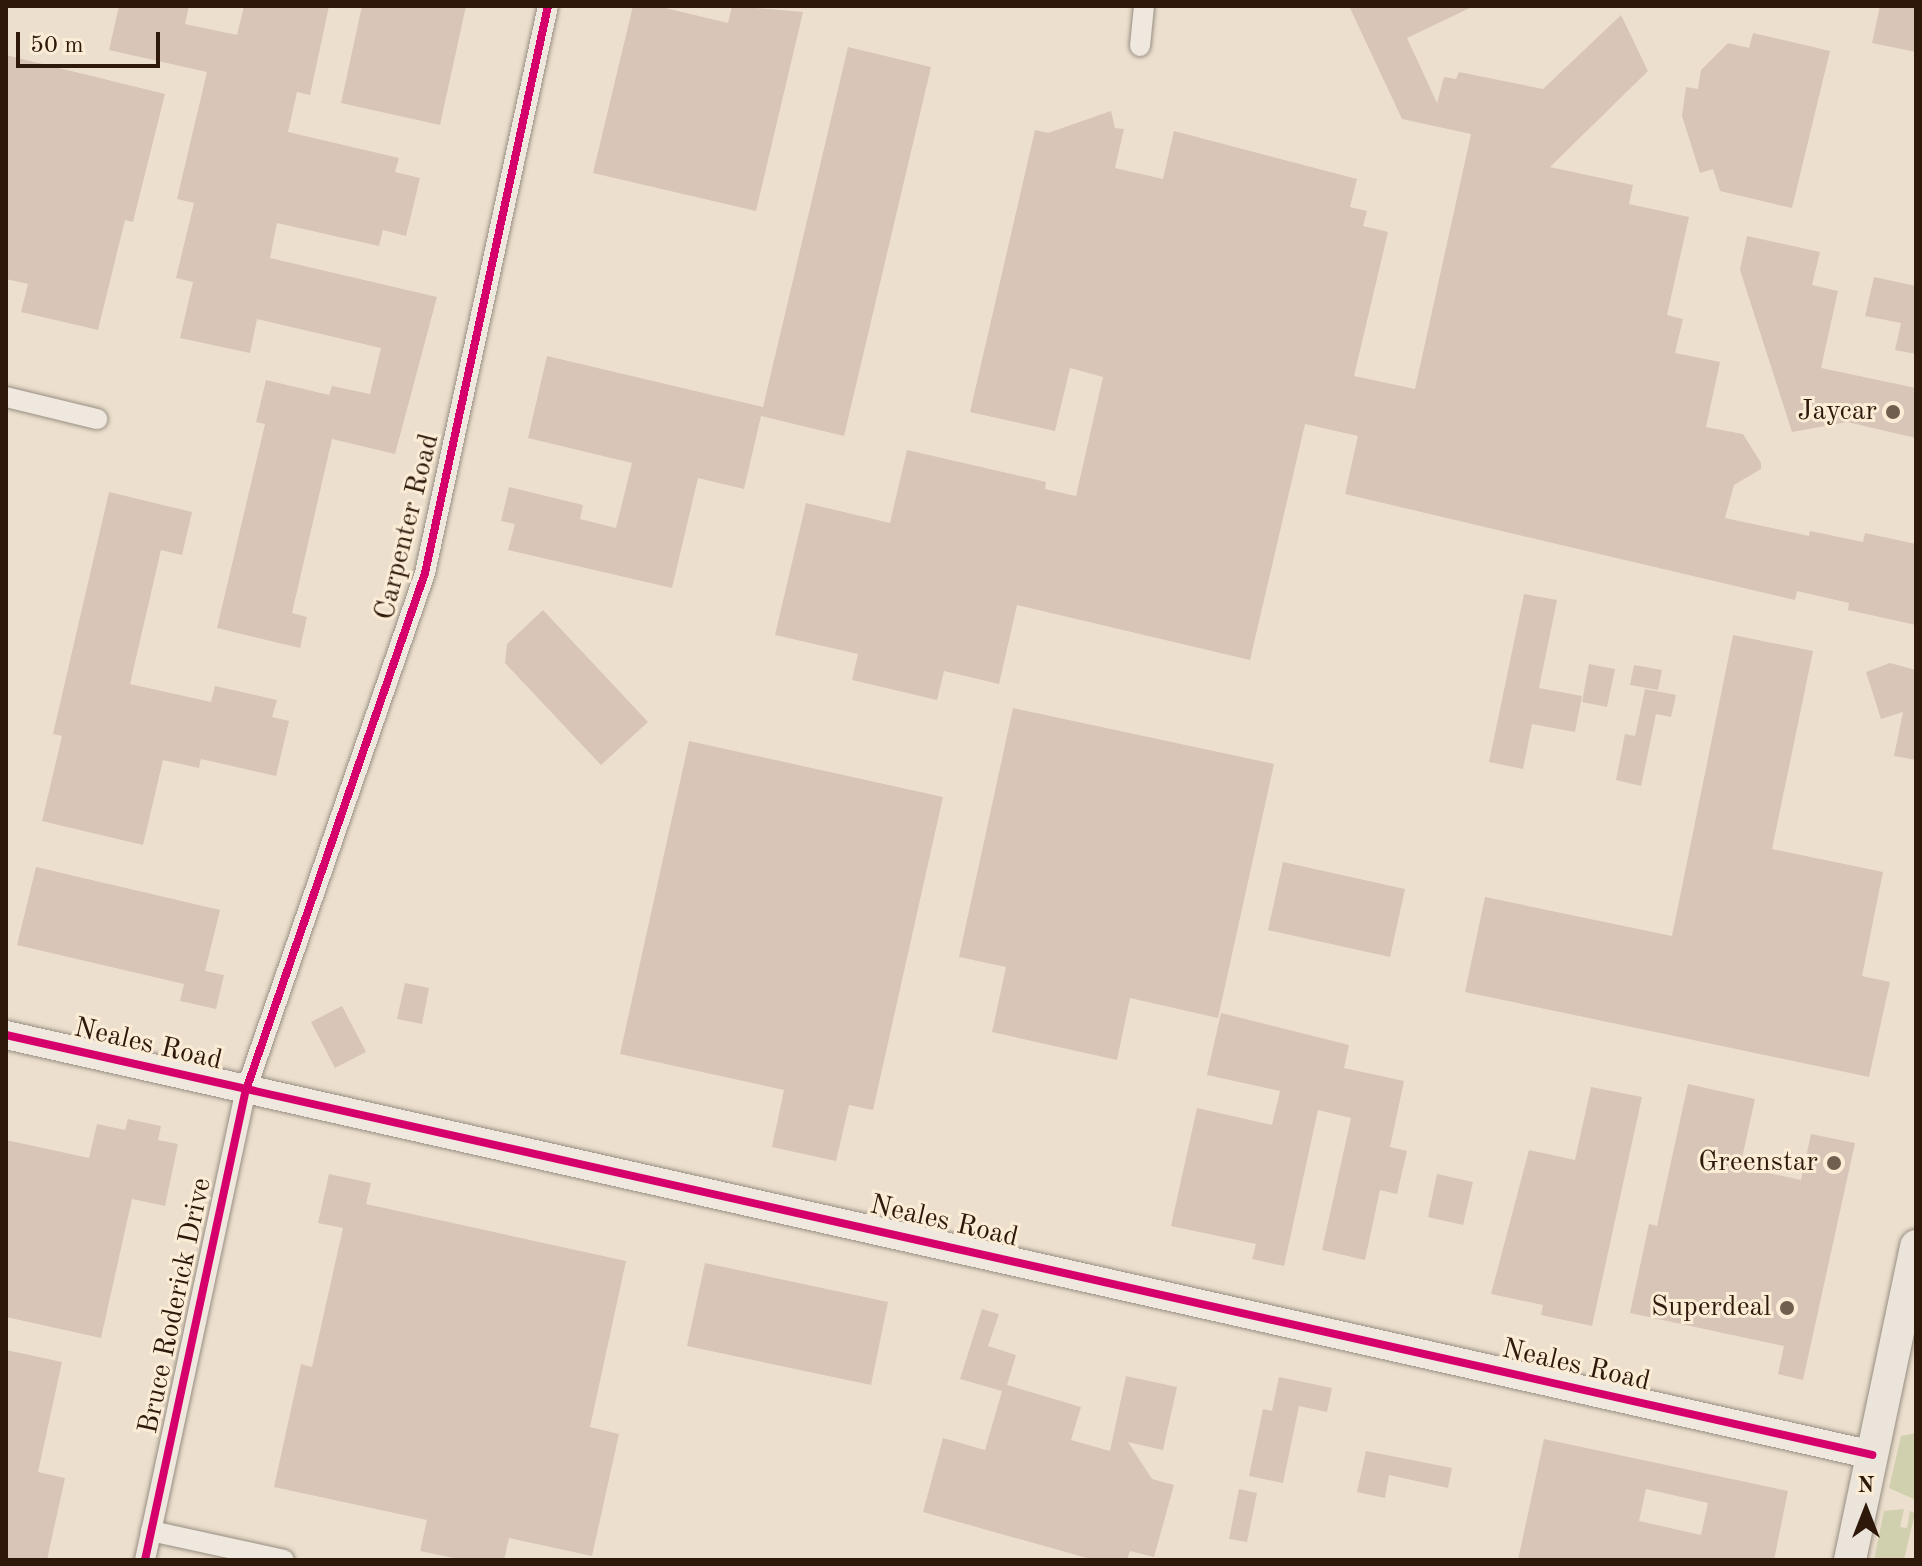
<!DOCTYPE html>
<html>
<head>
<meta charset="utf-8">
<style>
	body { margin:0 }
	#map { position:relative; width:1922px; height:1566px; overflow:hidden; background:#ecdfcd; font-family:"Old Standard TT",serif }
	div>[style] { position:absolute }
	.green>* { inset:0; background:#d1d0ae }
	.building>* { inset:0; background:#d8c5b8 }
	.roads { filter:drop-shadow(0 0 2px #988e82) drop-shadow(0 0 2px #988e82) }
	.street>* { height:20px; margin:-10px; padding:0 10px; transform-origin:10px; border-radius:10px; background:#efe8df }
	.secondary>* { height:28px; margin:-14px; padding:0 14px; transform-origin:14px; border-radius:14px; background:#efe8df }
	.primary>* { height:32px; margin:-16px; padding:0 16px; transform-origin:16px; border-radius:16px; background:#ebe4da }
	.cycleway>* { height:8px; margin:-4px; padding:0 4px; transform-origin:4px; border-radius:4px; background:#d6006c }
	.dots>* { width:22px; height:22px; translate:-50% -50%; box-sizing:border-box; border:4px solid #fbecd6; border-radius:50% }
	span { translate:-50% -50%; white-space:nowrap; text-align:center; line-height:1.15; -webkit-text-stroke:6px #fbecd6; paint-order:stroke }
	.poi-label { font-size:28px; color:#2d180a }
	.right { translate:-100% -50%; text-align:right }
	.street-label { font-size:28px; color:#2d180a }
	.frame { position:absolute; inset:0; border:8px solid #2d180a; pointer-events:none }
	.north { position:absolute; left:1826px; top:1470px; width:80px; height:80px; -webkit-text-stroke:6px #fbecd6; paint-order:stroke; rotate:0deg; font-size:22px; font-weight:700; line-height:32px; text-align:center; color:#2d180a }
	.north::after { content:''; display:block; margin:auto; width:28px; height:36px; background:#2d180a; clip-path:polygon(50% 0,100% 100%,50% 72%,0 100%) }
	.scale { position:absolute; left:16px; top:32px; width:144px; height:36px; box-sizing:border-box; border:4px solid #2d180a; border-top:0; padding-left:10px; font-size:24px; line-height:28px; white-space:nowrap; color:#2d180a; -webkit-text-stroke:6px #fbecd6; paint-order:stroke }
</style>
</head>
<body>
<div id="map">
	<div class="green">
		<div style="clip-path:polygon(1916px 1433px,1916px 1500px,1889px 1488px,1901px 1436px)"></div>
		<div style="clip-path:polygon(1904px 1509px,1900px 1527px,1907px 1528px,1910px 1511px,1915px 1513px,1904px 1560px,1874px 1560px,1884px 1511px)"></div>
	</div>
	<div class="building">
		<div style="clip-path:polygon(119px 6px,189px 6px,185px 24px,237px 35px,244px 6px,329px 6px,310px 95px,297px 92px,288px 132px,399px 158px,395px 172px,420px 178px,406px 236px,383px 230px,379px 246px,277px 223px,270px 258px,437px 297px,395px 454px,332px 439px,292px 613px,307px 617px,300px 648px,217px 628px,265px 424px,256px 422px,266px 380px,329px 395px,332px 386px,370px 394px,381px 348px,257px 319px,250px 353px,180px 338px,193px 282px,176px 278px,194px 203px,177px 199px,207px 72px,109px 50px)"></div>
		<div style="clip-path:polygon(362px 6px,466px 6px,440px 125px,341px 103px)"></div>
		<div style="clip-path:polygon(633px 6px,657px 6px,728px 23px,732px 6px,803px 12px,756px 211px,593px 173px)"></div>
		<div style="clip-path:polygon(1349px 6px,1474px 6px,1407px 38px,1437px 103px,1444px 77px,1456px 79px,1459px 72px,1543px 89px,1621px 15px,1648px 71px,1550px 167px,1633px 185px,1629px 204px,1689px 217px,1667px 315px,1683px 319px,1675px 353px,1720px 362px,1706px 427px,1743px 434px,1761px 463px,1761px 469px,1734px 485px,1725px 518px,1809px 536px,1810px 531px,1863px 542px,1865px 533px,1916px 544px,1916px 625px,1848px 610px,1849px 603px,1797px 591px,1795px 600px,1345px 494px,1358px 436px,1305px 424px,1250px 660px,1017px 605px,999px 684px,944px 671px,937px 700px,852px 680px,858px 654px,775px 635px,806px 503px,890px 523px,907px 450px,1046px 482px,1045px 489px,1076px 496px,1103px 377px,1070px 368px,1055px 431px,970px 412px,1035px 130px,1048px 133px,1111px 111px,1115px 128px,1124px 129px,1115px 168px,1163px 179px,1174px 131px,1357px 179px,1350px 207px,1367px 211px,1363px 226px,1388px 232px,1354px 376px,1415px 389px,1471px 134px,1402px 119px)"></div>
		<div style="clip-path:polygon(1880px 6px,1916px 6px,1916px 52px,1872px 43px)"></div>
		<div style="clip-path:polygon(1753px 33px,1830px 51px,1792px 208px,1720px 191px,1713px 169px,1700px 173px,1682px 116px,1686px 87px,1698px 89px,1701px 70px,1728px 43px,1749px 48px)"></div>
		<div style="clip-path:polygon(848px 47px,931px 67px,844px 436px,761px 416px,744px 489px,698px 478px,672px 588px,508px 550px,515px 524px,501px 521px,509px 487px,583px 505px,580px 519px,616px 528px,632px 463px,528px 438px,547px 356px,763px 407px)"></div>
		<div style="clip-path:polygon(6px 55px,165px 94px,133px 222px,125px 220px,98px 330px,21px 312px,28px 284px,6px 279px)"></div>
		<div style="clip-path:polygon(1747px 236px,1820px 252px,1812px 285px,1838px 291px,1821px 368px,1916px 388px,1916px 438px,1847px 422px,1792px 432px,1740px 270px)"></div>
		<div style="clip-path:polygon(1874px 277px,1916px 286px,1916px 354px,1895px 350px,1901px 323px,1865px 316px)"></div>
		<div style="clip-path:polygon(109px 492px,192px 512px,182px 555px,161px 550px,130px 684px,211px 702px,215px 686px,277px 700px,272px 717px,289px 721px,276px 776px,201px 759px,199px 768px,163px 760px,143px 845px,42px 821px,62px 736px,53px 734px)"></div>
		<div style="clip-path:polygon(1524px 594px,1557px 600px,1539px 688px,1582px 696px,1575px 732px,1532px 724px,1523px 769px,1489px 762px)"></div>
		<div style="clip-path:polygon(543px 610px,648px 722px,601px 765px,505px 663px,507px 644px)"></div>
		<div style="clip-path:polygon(1733px 635px,1813px 651px,1772px 849px,1883px 872px,1862px 976px,1890px 982px,1869px 1077px,1465px 992px,1485px 897px,1672px 936px)"></div>
		<div style="clip-path:polygon(1890px 663px,1916px 670px,1916px 760px,1894px 756px,1903px 712px,1881px 719px,1866px 672px)"></div>
		<div style="clip-path:polygon(1589px 664px,1615px 669px,1607px 707px,1582px 702px)"></div>
		<div style="clip-path:polygon(1634px 665px,1662px 670px,1658px 690px,1630px 685px)"></div>
		<div style="clip-path:polygon(1645px 689px,1676px 695px,1671px 717px,1656px 714px,1641px 786px,1616px 780px,1625px 734px,1635px 736px)"></div>
		<div style="clip-path:polygon(1013px 708px,1274px 764px,1218px 1018px,1130px 998px,1117px 1060px,992px 1032px,1006px 967px,959px 957px)"></div>
		<div style="clip-path:polygon(689px 741px,943px 797px,873px 1110px,849px 1105px,836px 1161px,772px 1147px,784px 1090px,620px 1054px)"></div>
		<div style="clip-path:polygon(1283px 862px,1405px 889px,1390px 957px,1268px 930px)"></div>
		<div style="clip-path:polygon(36px 867px,220px 910px,205px 971px,224px 975px,216px 1009px,180px 1001px,184px 984px,17px 945px)"></div>
		<div style="clip-path:polygon(405px 983px,429px 988px,422px 1024px,397px 1019px)"></div>
		<div style="clip-path:polygon(342px 1006px,366px 1052px,335px 1068px,311px 1022px)"></div>
		<div style="clip-path:polygon(1221px 1013px,1349px 1045px,1344px 1068px,1404px 1081px,1390px 1147px,1407px 1151px,1397px 1194px,1380px 1190px,1365px 1260px,1322px 1250px,1351px 1118px,1318px 1110px,1284px 1266px,1252px 1259px,1256px 1244px,1171px 1226px,1197px 1108px,1272px 1125px,1280px 1091px,1207px 1075px)"></div>
		<div style="clip-path:polygon(1688px 1084px,1755px 1099px,1740px 1167px,1801px 1180px,1811px 1134px,1855px 1143px,1803px 1380px,1778px 1374px,1784px 1346px,1630px 1313px,1649px 1224px,1657px 1226px)"></div>
		<div style="clip-path:polygon(1591px 1087px,1642px 1097px,1592px 1326px,1541px 1315px,1543px 1305px,1491px 1294px,1529px 1150px,1575px 1160px)"></div>
		<div style="clip-path:polygon(128px 1119px,161px 1126px,158px 1140px,178px 1144px,165px 1206px,132px 1199px,101px 1338px,6px 1317px,6px 1140px,89px 1158px,97px 1124px,125px 1130px)"></div>
		<div style="clip-path:polygon(329px 1174px,371px 1183px,366px 1204px,626px 1261px,590px 1427px,619px 1434px,592px 1556px,509px 1538px,504px 1560px,463px 1560px,420px 1551px,427px 1520px,274px 1487px,301px 1364px,312px 1367px,343px 1228px,318px 1223px)"></div>
		<div style="clip-path:polygon(1437px 1174px,1473px 1182px,1463px 1225px,1428px 1217px)"></div>
		<div style="clip-path:polygon(705px 1263px,888px 1302px,871px 1385px,687px 1346px)"></div>
		<div style="clip-path:polygon(982px 1309px,999px 1314px,988px 1346px,1016px 1355px,1007px 1385px,1081px 1407px,1071px 1440px,1110px 1451px,1126px 1376px,1177px 1387px,1163px 1450px,1128px 1442px,1152px 1479px,1174px 1485px,1154px 1557px,1130px 1551px,1127px 1560px,1094px 1560px,923px 1512px,943px 1438px,985px 1450px,1002px 1391px,960px 1379px)"></div>
		<div style="clip-path:polygon(6px 1350px,62px 1362px,38px 1472px,65px 1478px,47px 1560px,6px 1560px)"></div>
		<div style="clip-path:polygon(1279px 1377px,1332px 1388px,1327px 1412px,1299px 1406px,1283px 1483px,1249px 1476px,1263px 1409px,1272px 1411px)"></div>
		<div style="clip-path:polygon(evenodd,1544px 1439px,1788px 1491px,1774px 1560px,1518px 1560px,1544px 1439px,1646px 1489px,1708px 1503px,1701px 1535px,1639px 1521px,1646px 1489px)"></div>
		<div style="clip-path:polygon(1366px 1451px,1452px 1468px,1448px 1488px,1389px 1475px,1385px 1498px,1357px 1492px)"></div>
		<div style="clip-path:polygon(1239px 1489px,1257px 1493px,1247px 1542px,1229px 1539px)"></div>
	</div>
	<div class="roads">
		<div class="street">
			<div style="left:1140px;top:46px;width:40px;rotate:-84.3deg"></div>
			<div style="left:6px;top:397px;width:94px;rotate:13.6deg"></div>
			<div style="left:151px;top:1531px;width:136px;rotate:12.3deg"></div>
			<div style="left:145px;top:1560px;width:481px;rotate:-77.9deg"></div>
			<div style="left:246px;top:1090px;width:547px;rotate:-70.9deg"></div>
			<div style="left:425px;top:573px;width:580px;rotate:-77.76deg"></div>
		</div>
		<div class="secondary">
			<div style="left:6px;top:1035px;width:1913px;rotate:12.68deg"></div>
		</div>
		<div class="primary">
			<div style="left:1850px;top:1560px;width:321px;rotate:-78.1deg"></div>
		</div>
	</div>
	<div class="cycleway">
		<div style="left:6px;top:1035px;width:1913px;rotate:12.68deg"></div>
		<div style="left:145px;top:1560px;width:481px;rotate:-77.9deg"></div>
		<div style="left:246px;top:1090px;width:547px;rotate:-70.9deg"></div>
		<div style="left:425px;top:573px;width:580px;rotate:-77.76deg"></div>
	</div>
	<div class="dots">
		<div style="left:1893px;top:412px;background:#705e4e"></div>
		<div style="left:1834px;top:1163px;background:#705e4e"></div>
		<div style="left:1787px;top:1308px;background:#705e4e"></div>
	</div>
	<div class="poi-label">
		<span class="right" style="left:1877px;top:412px">Jaycar</span>
		<span class="right" style="left:1818px;top:1163px">Greenstar</span>
		<span class="right" style="left:1771px;top:1308px">Superdeal</span>
	</div>
	<div class="street-label">
		<span style="left:408px;top:527px;rotate:-76deg">Carpenter Road</span>
		<span style="left:148px;top:1045px;rotate:13deg">Neales Road</span>
		<span style="left:944px;top:1222px;rotate:13deg">Neales Road</span>
		<span style="left:176px;top:1306px;rotate:-78deg">Bruce Roderick Drive</span>
		<span style="left:1576px;top:1366px;rotate:13deg">Neales Road</span>
	</div>
	<div class="frame"></div>
	<div class="north">N</div>
	<div class="scale">50 m</div>
</div>
</body>
</html>
